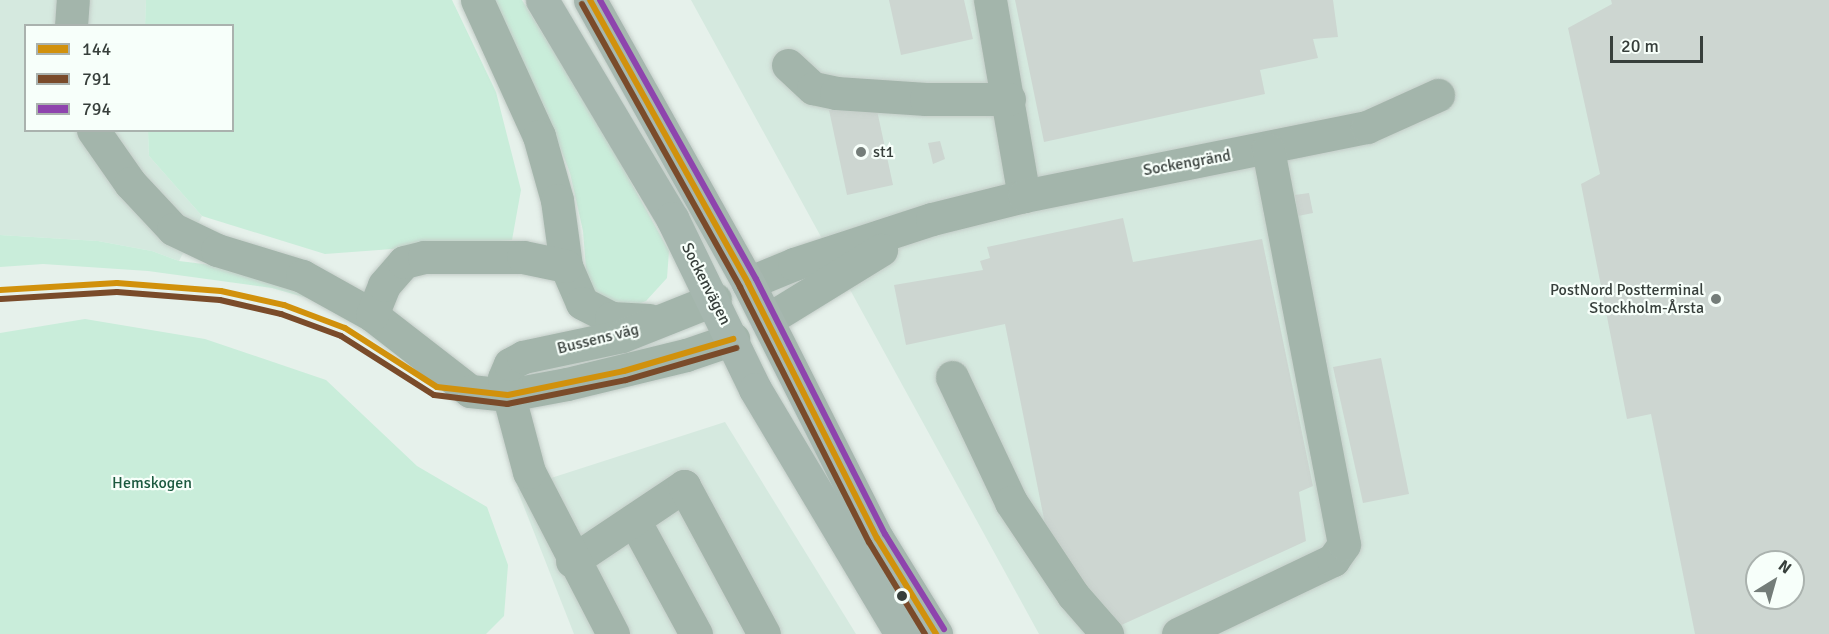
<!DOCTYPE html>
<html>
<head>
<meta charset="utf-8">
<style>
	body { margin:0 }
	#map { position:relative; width:1829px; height:634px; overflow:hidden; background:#e6f1eb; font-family:Signika,sans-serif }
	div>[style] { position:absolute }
	.built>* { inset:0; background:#d5e9df }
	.green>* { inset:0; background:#c9edda }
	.building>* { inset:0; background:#cdd6d1 }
	.roads { filter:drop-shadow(0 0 2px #c4cdc8) drop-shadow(0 0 2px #c4cdc8) }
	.minor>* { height:33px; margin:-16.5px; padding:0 16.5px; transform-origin:16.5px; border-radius:16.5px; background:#a3b5ab }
	.major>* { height:33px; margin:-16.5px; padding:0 16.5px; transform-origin:16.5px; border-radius:16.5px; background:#a6b7af }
	.bus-1>* { height:6px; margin:-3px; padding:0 3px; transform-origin:3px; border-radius:3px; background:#d1910c }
	.bus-2>* { height:6px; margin:-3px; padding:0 3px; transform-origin:3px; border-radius:3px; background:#7a4b2a }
	.bus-3>* { height:6px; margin:-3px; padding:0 3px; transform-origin:3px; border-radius:3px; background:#8e44ad }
	.dots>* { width:16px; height:16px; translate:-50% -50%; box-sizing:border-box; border:3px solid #f7fffa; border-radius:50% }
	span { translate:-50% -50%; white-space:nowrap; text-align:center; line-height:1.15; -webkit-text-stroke:4.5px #f7fffa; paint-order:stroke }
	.poi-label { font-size:16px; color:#373f3b }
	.left { translate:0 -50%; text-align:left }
	.right { translate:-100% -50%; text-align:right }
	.street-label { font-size:16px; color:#373f3b }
	.park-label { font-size:16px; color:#1b593f }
	.legend { position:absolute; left:24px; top:24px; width:210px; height:108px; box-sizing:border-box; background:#f7fffa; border:2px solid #aab2ae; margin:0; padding:8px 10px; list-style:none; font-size:18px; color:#373f3b }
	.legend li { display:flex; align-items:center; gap:12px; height:30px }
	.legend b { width:30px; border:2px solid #aab2ae }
	.north { position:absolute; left:1745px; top:550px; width:60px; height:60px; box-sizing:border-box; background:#f7fffa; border:2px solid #aab2ae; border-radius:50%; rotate:37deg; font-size:16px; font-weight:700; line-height:24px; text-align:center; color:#373f3b }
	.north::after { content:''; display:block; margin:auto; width:21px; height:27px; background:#747d79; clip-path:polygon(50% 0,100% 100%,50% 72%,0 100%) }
	.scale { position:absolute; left:1610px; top:36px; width:93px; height:27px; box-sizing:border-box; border:3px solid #373f3b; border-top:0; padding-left:8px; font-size:18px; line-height:21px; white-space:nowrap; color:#373f3b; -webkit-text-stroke:4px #f7fffa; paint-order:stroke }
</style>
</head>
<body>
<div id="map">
	<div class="built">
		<div style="clip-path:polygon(0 0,146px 0,145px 25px,26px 26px,26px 130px,148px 131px,149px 156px,202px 216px,179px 261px,152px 251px,98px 241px,0 235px)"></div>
		<div style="clip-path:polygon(evenodd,691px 0,1829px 0,1829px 634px,1039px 634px,691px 0,1757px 562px,1793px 562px,1793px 598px,1757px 598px,1757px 562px)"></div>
		<div style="clip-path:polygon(725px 422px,856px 634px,574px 634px,517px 489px)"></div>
	</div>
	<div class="green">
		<div style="clip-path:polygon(146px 0,452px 0,496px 92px,521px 190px,512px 240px,325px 254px,202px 216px,149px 156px,148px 131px,232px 130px,232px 26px,145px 26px)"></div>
		<div style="clip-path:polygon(491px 0,522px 0,603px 132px,669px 251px,667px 278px,646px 301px,630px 307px,603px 304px,587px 282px,583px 231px,570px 173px,546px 110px)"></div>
		<div style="clip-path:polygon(0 235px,98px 241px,152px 251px,179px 261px,220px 266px,258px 276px,325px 303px,272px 288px,148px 271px,43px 264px,0 267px)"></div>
		<div style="clip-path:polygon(85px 319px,205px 339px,326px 380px,417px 466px,487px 507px,508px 565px,504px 616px,486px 634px,0 634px,0 333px)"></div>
	</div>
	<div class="building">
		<div style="clip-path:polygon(889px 0,964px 0,973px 39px,901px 55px)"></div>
		<div style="clip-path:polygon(1015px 0,1333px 0,1338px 37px,1313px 39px,1318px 58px,1260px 70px,1265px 94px,1044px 142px)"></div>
		<div style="clip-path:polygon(evenodd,1611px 0,1829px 0,1829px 634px,1695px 634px,1651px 414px,1627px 419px,1581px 184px,1600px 174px,1568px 28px,1612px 4px,1611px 0,1757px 562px,1793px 562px,1793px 598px,1757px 598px,1757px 562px)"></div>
		<div style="clip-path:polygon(875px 101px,893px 185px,847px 195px,829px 110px)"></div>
		<div style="clip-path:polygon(940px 141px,945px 159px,933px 164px,928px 143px)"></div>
		<div style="clip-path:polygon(1309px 193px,1313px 213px,1298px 216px,1295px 195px)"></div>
		<div style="clip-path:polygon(1123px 218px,1133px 262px,1262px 239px,1313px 486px,1299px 492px,1306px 541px,1117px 627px,1048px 539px,1005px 324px,906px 345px,894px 285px,983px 270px,980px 261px,990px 258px,987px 247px)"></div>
		<div style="clip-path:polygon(1381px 358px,1409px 494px,1363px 503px,1333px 367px)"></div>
	</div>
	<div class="roads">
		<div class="minor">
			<div style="left:477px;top:0;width:149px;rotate:65.5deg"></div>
			<div style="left:539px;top:136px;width:66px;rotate:74.3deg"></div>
			<div style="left:557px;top:200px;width:67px;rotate:82.2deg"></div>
			<div style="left:566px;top:266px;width:40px;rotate:66.6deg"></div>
			<div style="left:582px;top:303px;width:33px;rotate:27deg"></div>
			<div style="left:611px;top:318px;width:38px;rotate:3deg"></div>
			<div style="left:990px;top:0;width:199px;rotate:80.2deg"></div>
			<div style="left:71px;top:26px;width:26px;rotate:-86deg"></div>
			<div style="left:788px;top:65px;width:34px;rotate:43deg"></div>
			<div style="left:813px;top:88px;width:24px;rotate:12deg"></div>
			<div style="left:836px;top:93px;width:90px;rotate:3.8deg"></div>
			<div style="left:926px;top:99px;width:83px"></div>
			<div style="left:93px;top:130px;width:65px;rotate:55.1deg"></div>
			<div style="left:130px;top:183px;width:63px;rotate:46.9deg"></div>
			<div style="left:173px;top:229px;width:49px;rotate:25.5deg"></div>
			<div style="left:217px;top:250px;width:89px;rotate:17deg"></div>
			<div style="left:302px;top:276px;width:80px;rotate:29.1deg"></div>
			<div style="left:372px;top:315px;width:124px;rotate:37.8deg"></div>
			<div style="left:470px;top:391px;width:38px;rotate:6deg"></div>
			<div style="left:508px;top:395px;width:60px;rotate:-10.6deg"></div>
			<div style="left:567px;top:384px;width:122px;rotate:-13.7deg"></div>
			<div style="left:686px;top:355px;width:50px;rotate:-18.8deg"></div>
			<div style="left:748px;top:283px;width:50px;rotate:-22.4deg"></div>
			<div style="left:794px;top:264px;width:145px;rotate:-18.1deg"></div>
			<div style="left:932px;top:219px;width:95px;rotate:-14deg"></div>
			<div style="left:1024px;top:196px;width:350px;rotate:-11.4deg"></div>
			<div style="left:1367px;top:127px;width:78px;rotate:-24.3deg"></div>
			<div style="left:372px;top:315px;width:32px;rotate:-68deg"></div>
			<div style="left:384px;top:285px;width:30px;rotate:-49deg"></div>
			<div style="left:404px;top:262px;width:21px;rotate:-14deg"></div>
			<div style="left:424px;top:257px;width:99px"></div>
			<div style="left:523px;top:257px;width:44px;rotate:11.8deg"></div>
			<div style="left:767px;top:320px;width:134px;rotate:-31.6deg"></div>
			<div style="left:952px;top:377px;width:138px;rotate:64.7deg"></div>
			<div style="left:1011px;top:502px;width:112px;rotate:56.3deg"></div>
			<div style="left:1073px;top:595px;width:52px;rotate:48.9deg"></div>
			<div style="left:634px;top:520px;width:130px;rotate:61.5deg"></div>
			<div style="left:572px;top:561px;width:135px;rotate:-33.8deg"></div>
			<div style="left:684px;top:486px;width:168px;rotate:61.6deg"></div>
			<div style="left:613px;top:634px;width:182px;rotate:-117.4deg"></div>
			<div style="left:529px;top:472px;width:97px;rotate:-104.9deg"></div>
			<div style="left:504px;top:378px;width:15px;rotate:-67deg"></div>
			<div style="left:510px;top:364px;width:15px;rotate:-28deg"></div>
			<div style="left:523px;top:357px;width:101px;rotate:-12deg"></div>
			<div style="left:622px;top:336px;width:100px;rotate:-21.7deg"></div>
			<div style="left:1178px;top:634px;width:172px;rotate:-25.5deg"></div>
			<div style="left:1333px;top:560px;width:19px;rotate:-55deg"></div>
			<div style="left:1344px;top:544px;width:402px;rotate:-100.9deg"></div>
		</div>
		<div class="major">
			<div style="left:542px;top:0;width:254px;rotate:59.2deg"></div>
			<div style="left:672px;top:218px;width:190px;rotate:64.1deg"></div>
			<div style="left:755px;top:389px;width:285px;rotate:59.2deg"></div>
			<div style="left:590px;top:0;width:324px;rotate:60.8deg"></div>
			<div style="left:748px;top:283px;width:286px;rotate:63.2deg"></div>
			<div style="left:877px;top:538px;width:113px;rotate:58.4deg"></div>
		</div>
	</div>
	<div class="bus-1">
		<div style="left:590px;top:0;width:324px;rotate:60.8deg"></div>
		<div style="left:748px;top:283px;width:286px;rotate:63.2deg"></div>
		<div style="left:877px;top:538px;width:113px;rotate:58.4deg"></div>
		<div style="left:0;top:290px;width:117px;rotate:-3.4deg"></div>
		<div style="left:117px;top:283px;width:104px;rotate:4.4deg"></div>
		<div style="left:221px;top:291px;width:65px;rotate:12.5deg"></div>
		<div style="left:284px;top:305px;width:65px;rotate:20.7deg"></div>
		<div style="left:345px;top:328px;width:109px;rotate:32.7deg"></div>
		<div style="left:437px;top:387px;width:71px;rotate:6.4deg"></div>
		<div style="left:508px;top:395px;width:118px;rotate:-11.7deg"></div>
		<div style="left:624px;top:371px;width:114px;rotate:-16.4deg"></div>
	</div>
	<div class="bus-2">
		<div style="left:582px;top:4px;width:324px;rotate:60.8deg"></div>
		<div style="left:740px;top:287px;width:286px;rotate:63.2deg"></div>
		<div style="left:869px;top:542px;width:108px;rotate:58.7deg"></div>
		<div style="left:1px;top:299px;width:116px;rotate:-3.5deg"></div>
		<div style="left:117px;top:292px;width:103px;rotate:4.4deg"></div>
		<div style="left:220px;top:300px;width:63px;rotate:12.9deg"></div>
		<div style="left:281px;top:314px;width:64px;rotate:20.1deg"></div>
		<div style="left:341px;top:336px;width:110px;rotate:32.4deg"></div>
		<div style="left:434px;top:395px;width:74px;rotate:7deg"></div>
		<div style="left:507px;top:404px;width:121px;rotate:-11.4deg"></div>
		<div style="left:626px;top:380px;width:115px;rotate:-16.2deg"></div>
	</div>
	<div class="bus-3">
		<div style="left:600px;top:0;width:320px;rotate:60.8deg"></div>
		<div style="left:756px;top:279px;width:286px;rotate:63.2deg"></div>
		<div style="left:885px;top:534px;width:112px;rotate:58.2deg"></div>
	</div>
	<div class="dots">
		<div style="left:861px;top:152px;background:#747d79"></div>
		<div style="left:1716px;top:299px;background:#747d79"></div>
		<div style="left:902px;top:596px;background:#373f3b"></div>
	</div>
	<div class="poi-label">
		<span class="left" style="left:873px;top:152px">st1</span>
		<span class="right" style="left:1704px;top:299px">PostNord Postterminal<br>Stockholm-Årsta</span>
	</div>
	<div class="street-label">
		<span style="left:1187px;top:163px;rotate:-10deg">Sockengränd</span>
		<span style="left:706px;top:284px;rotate:63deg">Sockenvägen</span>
		<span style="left:598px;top:339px;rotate:-14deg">Bussens väg</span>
	</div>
	<div class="park-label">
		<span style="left:152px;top:483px">Hemskogen</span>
	</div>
	<ul class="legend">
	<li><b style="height:8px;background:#d1910c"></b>144</li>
	<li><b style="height:8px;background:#7a4b2a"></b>791</li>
	<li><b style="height:8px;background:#8e44ad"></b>794</li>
	</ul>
	<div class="north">N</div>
	<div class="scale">20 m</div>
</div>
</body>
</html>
